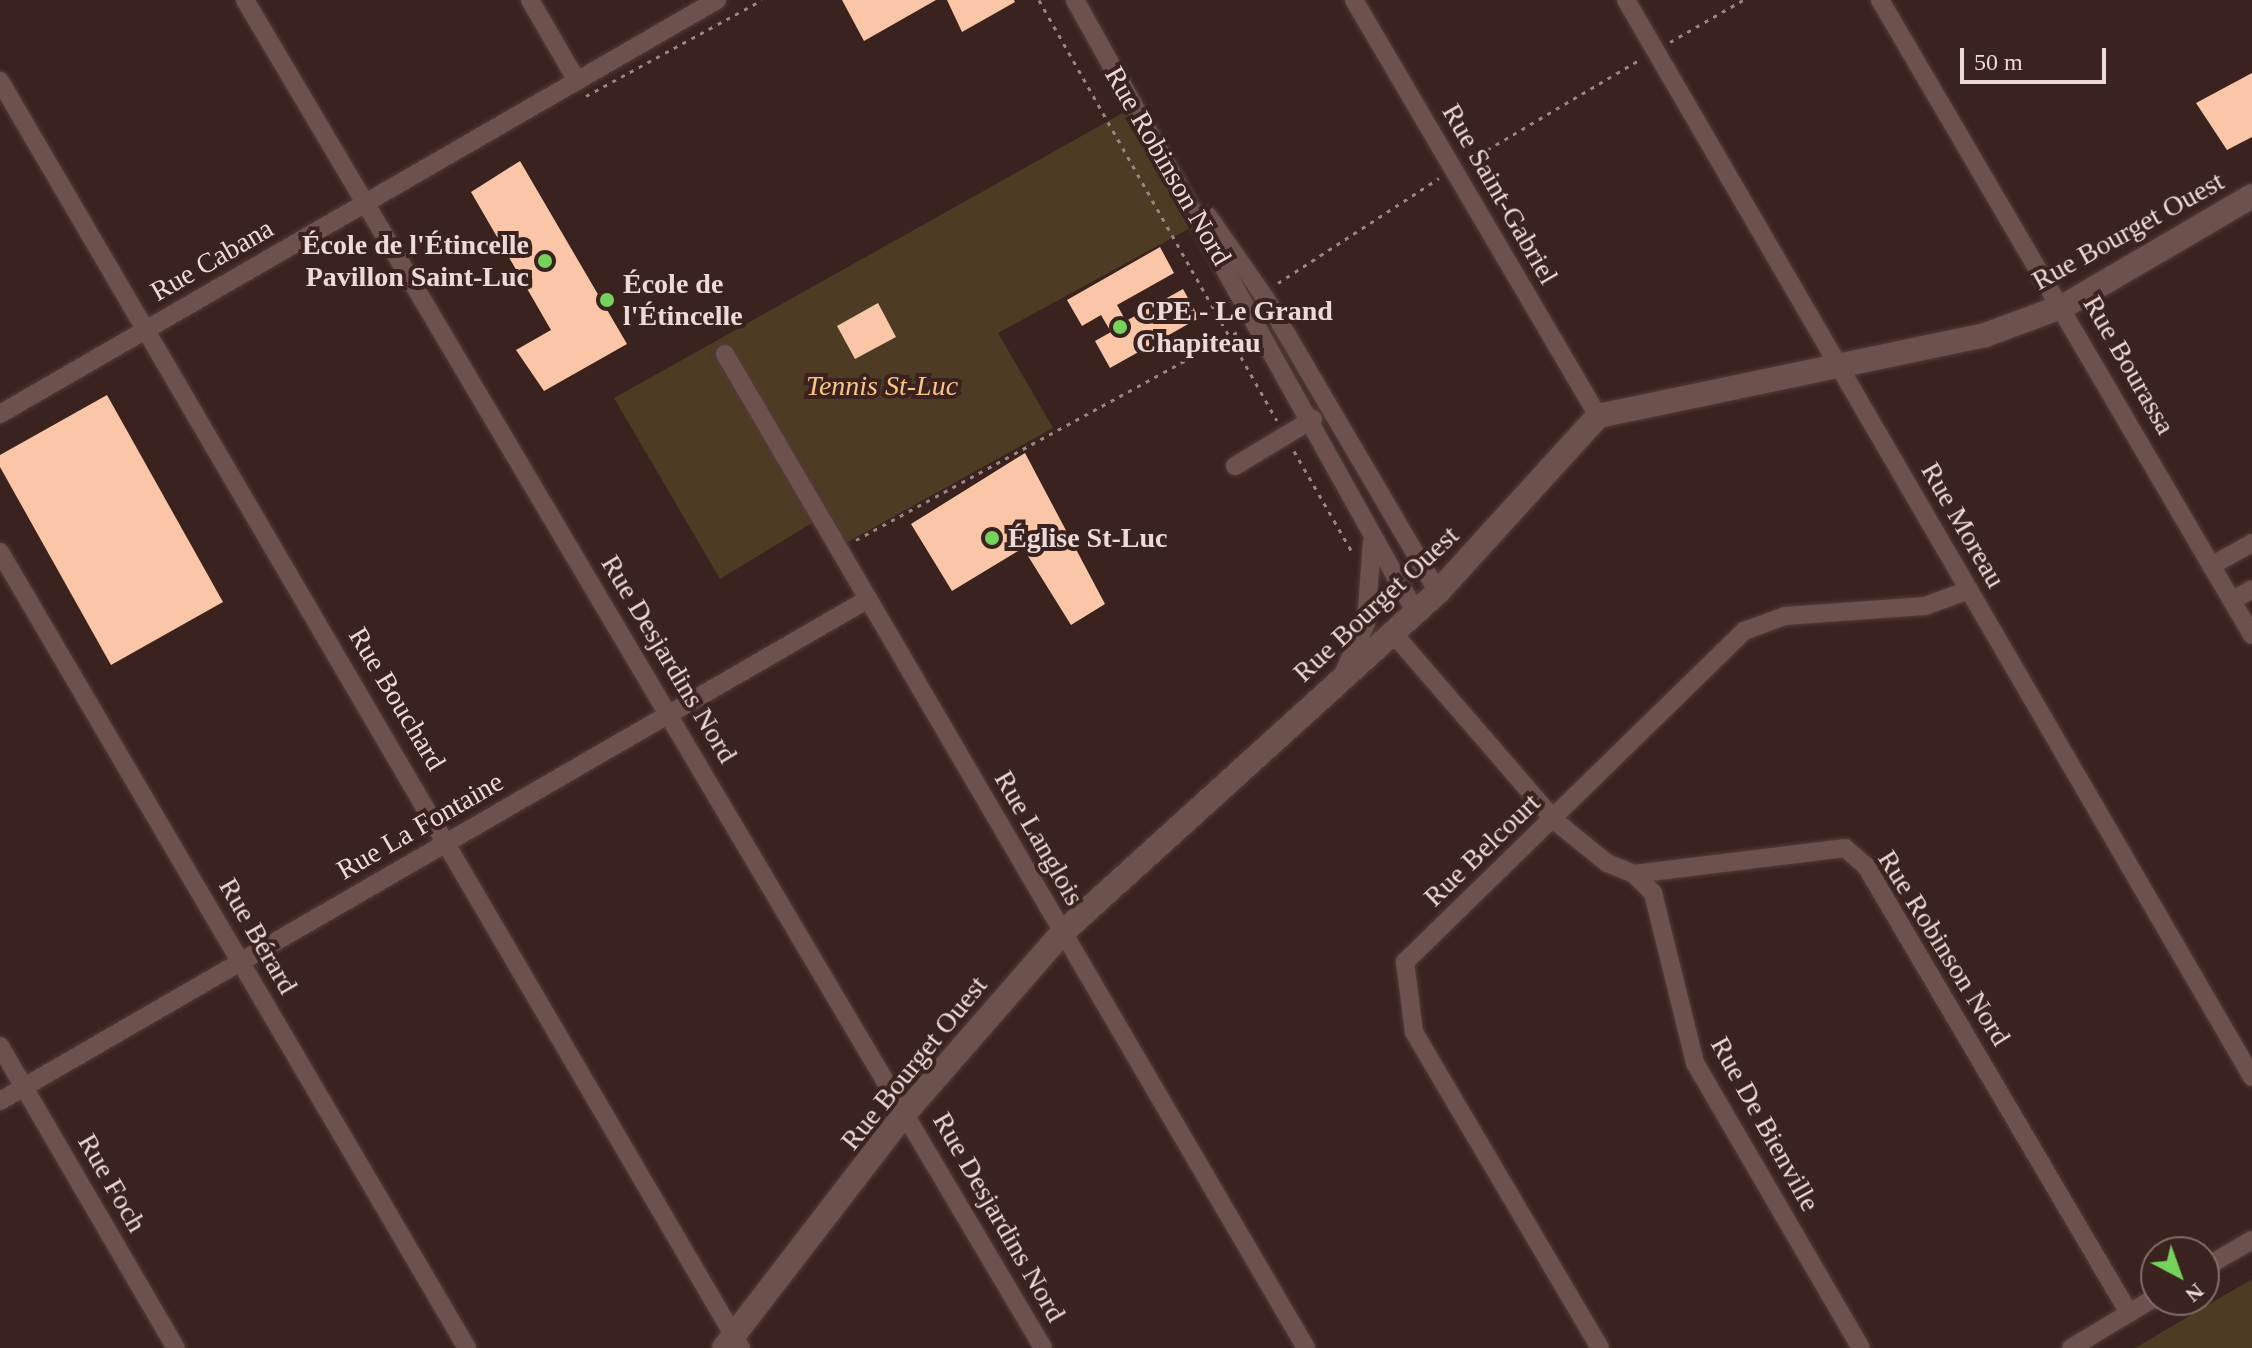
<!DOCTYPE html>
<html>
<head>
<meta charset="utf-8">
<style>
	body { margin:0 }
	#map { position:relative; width:2252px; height:1348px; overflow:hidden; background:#3a221f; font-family:Georgia,serif }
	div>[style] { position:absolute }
	.green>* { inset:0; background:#4e3b24 }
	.building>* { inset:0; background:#fbc5a8 }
	.path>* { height:3px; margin-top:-1.5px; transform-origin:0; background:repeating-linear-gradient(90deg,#998583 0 4px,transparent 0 10px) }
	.roads { filter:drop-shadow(0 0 2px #513d3a) drop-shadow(0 0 2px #513d3a) }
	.minor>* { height:18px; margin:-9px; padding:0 9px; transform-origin:9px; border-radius:9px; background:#6d514d }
	.tertiary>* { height:24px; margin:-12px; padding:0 12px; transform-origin:12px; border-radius:12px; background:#6d514d }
	.dots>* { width:22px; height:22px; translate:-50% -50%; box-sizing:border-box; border:4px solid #3a221f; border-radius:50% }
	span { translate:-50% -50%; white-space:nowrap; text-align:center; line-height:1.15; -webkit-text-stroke:8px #3a221f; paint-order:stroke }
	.street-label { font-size:28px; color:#ebdad8 }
	.poi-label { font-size:28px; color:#ebdad8; font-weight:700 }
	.right { translate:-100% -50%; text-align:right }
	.left { translate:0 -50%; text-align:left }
	.park-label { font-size:28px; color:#fac583; font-style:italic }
	.north { position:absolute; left:2140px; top:1236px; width:80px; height:80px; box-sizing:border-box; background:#3a221f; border:2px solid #816c69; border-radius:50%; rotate:139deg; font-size:22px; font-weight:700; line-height:32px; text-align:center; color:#ebdad8 }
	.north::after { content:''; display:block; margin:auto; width:28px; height:36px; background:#75d25b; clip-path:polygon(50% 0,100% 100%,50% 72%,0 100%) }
	.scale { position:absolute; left:1960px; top:48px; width:146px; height:36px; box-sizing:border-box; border:4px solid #ebdad8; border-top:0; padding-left:10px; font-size:24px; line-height:28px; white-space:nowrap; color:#ebdad8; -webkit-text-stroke:6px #3a221f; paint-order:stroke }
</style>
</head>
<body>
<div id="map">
	<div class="green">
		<div style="clip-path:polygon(1128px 110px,1196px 225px,998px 333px,1053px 428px,835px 549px,817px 520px,720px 579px,614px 398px)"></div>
		<div style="clip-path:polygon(2252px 1279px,2252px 1348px,2135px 1348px)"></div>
	</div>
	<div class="building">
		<div style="clip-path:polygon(842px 0,936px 0,864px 41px)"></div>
		<div style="clip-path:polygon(947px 0,1014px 0,1015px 2px,962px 32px)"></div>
		<div style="clip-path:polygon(2252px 73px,2252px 137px,2227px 150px,2196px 103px)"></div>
		<div style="clip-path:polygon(520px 161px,627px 344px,544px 391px,516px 350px,551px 330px,471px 192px)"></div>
		<div style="clip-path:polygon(1160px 247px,1174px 273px,1117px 305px,1126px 321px,1183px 289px,1199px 318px,1110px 368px,1095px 341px,1111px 332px,1101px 315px,1082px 326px,1067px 300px)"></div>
		<div style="clip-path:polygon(878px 303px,896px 337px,855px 359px,837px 326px)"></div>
		<div style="clip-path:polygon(107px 395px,223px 602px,111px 665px,0 467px,0 455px)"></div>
		<div style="clip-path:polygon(1025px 453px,1105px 604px,1071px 625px,1023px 548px,952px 591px,911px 524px)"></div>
	</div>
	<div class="path">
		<div style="left:1039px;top:0;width:483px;rotate:60.5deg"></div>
		<div style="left:1670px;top:42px;width:84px;rotate:-29.9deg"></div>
		<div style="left:586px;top:96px;width:200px;rotate:-28.6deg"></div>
		<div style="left:1470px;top:160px;width:196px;rotate:-30.6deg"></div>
		<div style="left:1278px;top:283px;width:192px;rotate:-33.1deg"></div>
		<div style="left:1294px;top:451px;width:116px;rotate:60.1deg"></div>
		<div style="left:856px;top:540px;width:436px;rotate:-28.6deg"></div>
	</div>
	<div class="roads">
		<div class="minor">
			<div style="left:245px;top:0;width:1566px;rotate:59.37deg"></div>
			<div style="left:530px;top:0;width:94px;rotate:59.9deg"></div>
			<div style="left:1075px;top:0;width:699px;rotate:60.91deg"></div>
			<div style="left:1354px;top:0;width:482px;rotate:59.6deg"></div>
			<div style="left:1626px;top:0;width:1246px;rotate:59.83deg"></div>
			<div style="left:1880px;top:0;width:736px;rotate:59.64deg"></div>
			<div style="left:0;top:81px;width:1468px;rotate:59.68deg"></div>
			<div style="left:1208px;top:216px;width:101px;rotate:55.1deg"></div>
			<div style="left:1266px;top:299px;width:340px;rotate:59.6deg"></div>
			<div style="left:725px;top:354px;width:1151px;rotate:59.69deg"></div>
			<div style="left:0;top:414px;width:828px;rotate:-30deg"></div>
			<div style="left:1235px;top:466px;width:91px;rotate:-31.1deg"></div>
			<div style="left:0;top:552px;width:923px;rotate:59.6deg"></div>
			<div style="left:2211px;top:566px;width:47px;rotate:-29.3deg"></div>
			<div style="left:2232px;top:601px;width:23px;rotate:-31deg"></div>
			<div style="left:1392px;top:632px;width:248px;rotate:49.2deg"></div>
			<div style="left:1554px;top:820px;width:68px;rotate:39.1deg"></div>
			<div style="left:1607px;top:863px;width:29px;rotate:22deg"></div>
			<div style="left:1634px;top:874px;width:213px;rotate:-7deg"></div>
			<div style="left:1845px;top:848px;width:28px;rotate:41deg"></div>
			<div style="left:1866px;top:866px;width:519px;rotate:59.53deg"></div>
			<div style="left:1343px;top:674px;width:56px;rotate:-65.7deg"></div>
			<div style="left:1366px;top:623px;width:81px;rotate:-85.8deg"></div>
			<div style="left:1634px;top:874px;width:27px;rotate:45deg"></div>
			<div style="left:1653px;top:893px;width:175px;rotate:76.1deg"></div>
			<div style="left:1695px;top:1063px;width:330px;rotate:59.8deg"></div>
			<div style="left:0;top:1046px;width:350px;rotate:59.8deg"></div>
			<div style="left:0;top:1101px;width:1003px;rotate:-30.04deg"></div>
			<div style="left:2204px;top:1268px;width:56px;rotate:-30.3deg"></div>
			<div style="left:1600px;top:1348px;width:367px;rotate:-120.5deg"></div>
			<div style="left:1414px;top:1032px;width:71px;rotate:-97.3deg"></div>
			<div style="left:1405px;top:962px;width:474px;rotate:-44.3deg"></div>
			<div style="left:1744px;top:631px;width:44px;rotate:-20.1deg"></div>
			<div style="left:1785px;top:616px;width:140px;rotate:-4.1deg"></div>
			<div style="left:1925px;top:606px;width:47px;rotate:-20deg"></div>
			<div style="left:2071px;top:1348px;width:99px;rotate:-31deg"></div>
		</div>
		<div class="tertiary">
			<div style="left:724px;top:1348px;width:297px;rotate:-52.4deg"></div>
			<div style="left:905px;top:1113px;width:237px;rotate:-48.9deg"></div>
			<div style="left:1061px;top:934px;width:509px;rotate:-42.21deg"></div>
			<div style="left:1438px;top:592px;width:238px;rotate:-47.7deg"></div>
			<div style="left:1598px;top:416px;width:395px;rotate:-11.8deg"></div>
			<div style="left:1985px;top:335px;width:84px;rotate:-20.2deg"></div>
			<div style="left:2064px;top:306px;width:218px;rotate:-30.3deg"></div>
		</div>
	</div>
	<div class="dots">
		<div style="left:545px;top:261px;background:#75d25b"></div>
		<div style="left:607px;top:300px;background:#75d25b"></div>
		<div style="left:1120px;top:327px;background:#75d25b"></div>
		<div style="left:992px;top:538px;background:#75d25b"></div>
	</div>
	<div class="street-label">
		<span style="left:1168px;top:166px;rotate:60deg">Rue Robinson Nord</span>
		<span style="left:1500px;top:194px;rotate:60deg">Rue Saint-Gabriel</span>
		<span style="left:2128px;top:231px;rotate:-29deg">Rue Bourget Ouest</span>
		<span style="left:212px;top:260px;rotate:-30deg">Rue Cabana</span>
		<span style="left:2129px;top:365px;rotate:60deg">Rue Bourassa</span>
		<span style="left:1963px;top:525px;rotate:60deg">Rue Moreau</span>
		<span style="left:1376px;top:604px;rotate:-43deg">Rue Bourget Ouest</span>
		<span style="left:669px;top:659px;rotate:59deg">Rue Desjardins Nord</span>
		<span style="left:397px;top:699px;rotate:59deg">Rue Bouchard</span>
		<span style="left:420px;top:826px;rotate:-30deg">Rue La Fontaine</span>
		<span style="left:1039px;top:838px;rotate:60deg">Rue Langlois</span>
		<span style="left:1482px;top:850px;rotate:-44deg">Rue Belcourt</span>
		<span style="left:258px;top:936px;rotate:60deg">Rue Bérard</span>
		<span style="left:1944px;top:948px;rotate:58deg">Rue Robinson Nord</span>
		<span style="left:914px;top:1063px;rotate:-51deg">Rue Bourget Ouest</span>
		<span style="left:1765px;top:1124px;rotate:61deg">Rue De Bienville</span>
		<span style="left:112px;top:1183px;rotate:60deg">Rue Foch</span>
		<span style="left:999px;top:1217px;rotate:60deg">Rue Desjardins Nord</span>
	</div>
	<div class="poi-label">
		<span class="right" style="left:529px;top:261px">École de l'Étincelle<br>Pavillon Saint-Luc</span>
		<span class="left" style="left:623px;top:300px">École de<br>l'Étincelle</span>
		<span class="left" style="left:1136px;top:327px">CPE - Le Grand<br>Chapiteau</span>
		<span class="left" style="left:1008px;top:538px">Église St-Luc</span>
	</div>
	<div class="park-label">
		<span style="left:882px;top:386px">Tennis St-Luc</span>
	</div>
	<div class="north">N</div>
	<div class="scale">50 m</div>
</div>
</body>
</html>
